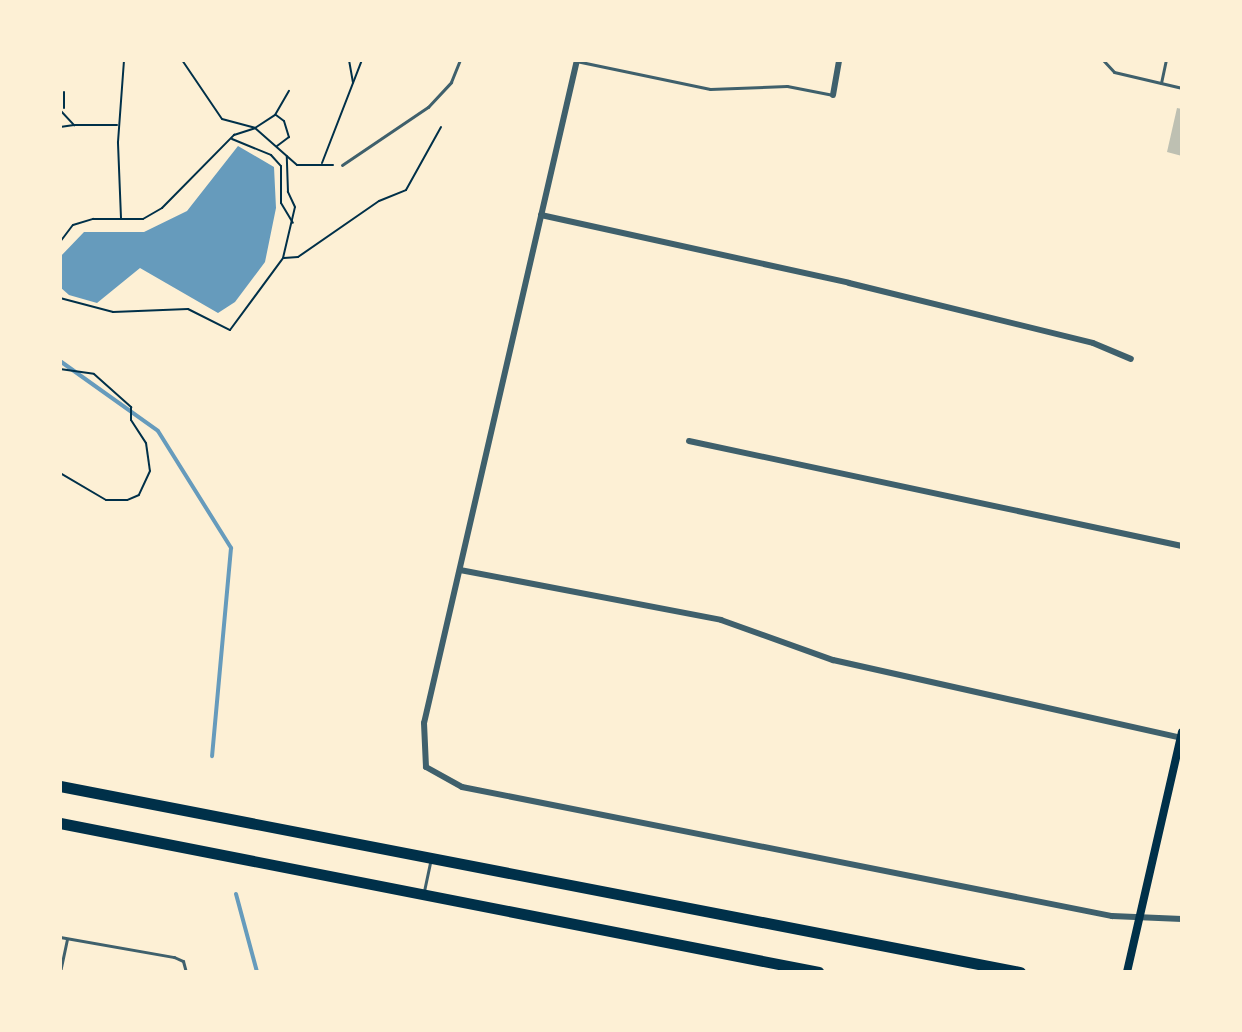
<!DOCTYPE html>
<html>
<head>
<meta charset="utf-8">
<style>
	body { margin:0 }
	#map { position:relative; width:1242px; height:1032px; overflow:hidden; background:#fdf0d5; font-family:"Nunito Sans",sans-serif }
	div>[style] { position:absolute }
	.water>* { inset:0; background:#669bbc }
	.stream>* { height:4px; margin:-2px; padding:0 2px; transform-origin:2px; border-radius:2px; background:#669bbc }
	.building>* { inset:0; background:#bec0b2 }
	.path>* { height:2px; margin:-1px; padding:0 1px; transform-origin:1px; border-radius:1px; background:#003049 }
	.service>* { height:3px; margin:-1.5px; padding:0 1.5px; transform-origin:1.5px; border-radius:1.5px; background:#3f606c }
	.minor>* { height:6px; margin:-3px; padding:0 3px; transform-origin:3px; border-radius:3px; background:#3f606c }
	.secondary>* { height:8px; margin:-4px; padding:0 4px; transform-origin:4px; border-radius:4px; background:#003049 }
	.motorway>* { height:11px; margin:-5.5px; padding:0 5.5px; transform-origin:5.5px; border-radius:5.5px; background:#003049 }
	span { translate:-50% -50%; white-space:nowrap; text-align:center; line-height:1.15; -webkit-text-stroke:6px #fdf0d5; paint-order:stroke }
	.frame { position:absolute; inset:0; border:62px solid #fdf0d5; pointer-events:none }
</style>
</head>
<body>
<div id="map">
	<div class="water">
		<div style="clip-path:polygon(238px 146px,274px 167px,276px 208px,265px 262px,235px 302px,218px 313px,140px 268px,97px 303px,69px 295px,60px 287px,60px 257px,84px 232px,144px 232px,187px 211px)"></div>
	</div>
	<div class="stream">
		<div style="left:60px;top:361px;width:120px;rotate:35.5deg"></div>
		<div style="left:158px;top:431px;width:138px;rotate:58deg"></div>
		<div style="left:231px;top:548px;width:209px;rotate:95.2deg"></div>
		<div style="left:236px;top:894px;width:81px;rotate:74.9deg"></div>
	</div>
	<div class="building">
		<div style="clip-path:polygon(1177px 108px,1182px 109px,1182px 156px,1167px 152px)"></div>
	</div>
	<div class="path">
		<div style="left:182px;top:60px;width:71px;rotate:55.9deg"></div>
		<div style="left:222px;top:119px;width:34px;rotate:15deg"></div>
		<div style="left:255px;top:128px;width:24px;rotate:-33deg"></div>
		<div style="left:275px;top:115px;width:28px;rotate:-60deg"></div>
		<div style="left:349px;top:60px;width:23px;rotate:80deg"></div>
		<div style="left:64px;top:92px;width:16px;rotate:90deg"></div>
		<div style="left:60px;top:110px;width:21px;rotate:47deg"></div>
		<div style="left:74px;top:125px;width:14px;rotate:172deg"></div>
		<div style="left:276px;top:115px;width:10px;rotate:37deg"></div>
		<div style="left:284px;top:121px;width:17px;rotate:73deg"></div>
		<div style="left:289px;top:137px;width:15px;rotate:143deg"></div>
		<div style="left:74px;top:125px;width:43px"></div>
		<div style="left:232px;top:139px;width:42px;rotate:22.3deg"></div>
		<div style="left:271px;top:155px;width:15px;rotate:48deg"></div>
		<div style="left:281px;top:166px;width:37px;rotate:90deg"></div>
		<div style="left:281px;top:203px;width:23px;rotate:59deg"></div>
		<div style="left:322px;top:163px;width:110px;rotate:-68.8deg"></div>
		<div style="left:121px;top:218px;width:76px;rotate:-92.3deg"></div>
		<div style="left:118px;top:142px;width:82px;rotate:-85.8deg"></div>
		<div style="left:60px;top:242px;width:21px;rotate:-53deg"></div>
		<div style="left:73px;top:225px;width:21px;rotate:-17deg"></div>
		<div style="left:93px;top:219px;width:50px"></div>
		<div style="left:143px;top:219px;width:22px;rotate:-30deg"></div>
		<div style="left:162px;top:208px;width:103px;rotate:-45.4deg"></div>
		<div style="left:234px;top:135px;width:22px;rotate:-18deg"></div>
		<div style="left:255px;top:128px;width:56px;rotate:41.4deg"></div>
		<div style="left:297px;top:165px;width:36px"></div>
		<div style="left:284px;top:258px;width:14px;rotate:-4deg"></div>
		<div style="left:298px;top:257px;width:98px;rotate:-34.7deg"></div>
		<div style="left:379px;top:201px;width:29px;rotate:-22deg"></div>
		<div style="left:406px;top:190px;width:72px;rotate:-60.9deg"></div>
		<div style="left:60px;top:298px;width:55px;rotate:14.8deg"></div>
		<div style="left:113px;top:312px;width:75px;rotate:-2.3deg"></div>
		<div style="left:188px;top:309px;width:47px;rotate:26.6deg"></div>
		<div style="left:230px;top:330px;width:89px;rotate:-53.6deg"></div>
		<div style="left:283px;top:258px;width:52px;rotate:-76.8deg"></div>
		<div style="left:295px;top:207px;width:17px;rotate:-115deg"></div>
		<div style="left:288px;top:192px;width:36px;rotate:-92deg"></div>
		<div style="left:60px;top:369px;width:34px;rotate:8deg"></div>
		<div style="left:94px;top:374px;width:50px;rotate:41.7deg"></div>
		<div style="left:131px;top:407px;width:13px;rotate:90deg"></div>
		<div style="left:131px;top:420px;width:27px;rotate:57deg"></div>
		<div style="left:146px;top:443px;width:28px;rotate:82deg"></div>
		<div style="left:150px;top:471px;width:26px;rotate:115deg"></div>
		<div style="left:139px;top:495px;width:13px;rotate:157deg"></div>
		<div style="left:127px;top:500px;width:21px;rotate:180deg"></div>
		<div style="left:106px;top:500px;width:53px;rotate:-149.6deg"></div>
	</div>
	<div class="service">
		<div style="left:1103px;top:60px;width:16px;rotate:47deg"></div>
		<div style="left:1114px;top:72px;width:70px;rotate:13.2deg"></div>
		<div style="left:576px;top:61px;width:137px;rotate:11.8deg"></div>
		<div style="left:710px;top:89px;width:77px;rotate:-2.2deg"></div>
		<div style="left:787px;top:86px;width:47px;rotate:11.1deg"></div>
		<div style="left:1161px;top:83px;width:24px;rotate:-78deg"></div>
		<div style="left:342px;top:165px;width:104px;rotate:-34deg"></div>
		<div style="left:428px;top:107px;width:34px;rotate:-47deg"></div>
		<div style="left:451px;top:82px;width:24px;rotate:-68deg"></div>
		<div style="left:424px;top:891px;width:29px;rotate:-78deg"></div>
		<div style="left:60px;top:937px;width:116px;rotate:10deg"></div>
		<div style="left:174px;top:957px;width:10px;rotate:24deg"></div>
		<div style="left:183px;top:961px;width:11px;rotate:75deg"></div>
		<div style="left:60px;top:972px;width:33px;rotate:-78deg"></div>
	</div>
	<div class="minor">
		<div style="left:577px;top:60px;width:680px;rotate:102.99deg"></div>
		<div style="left:424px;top:723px;width:44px;rotate:87.4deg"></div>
		<div style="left:426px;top:767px;width:41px;rotate:29.1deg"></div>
		<div style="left:462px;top:787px;width:663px;rotate:11.23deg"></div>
		<div style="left:1112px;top:916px;width:70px;rotate:2.5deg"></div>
		<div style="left:833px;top:95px;width:36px;rotate:-80deg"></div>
		<div style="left:541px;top:215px;width:315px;rotate:12.4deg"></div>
		<div style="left:849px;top:283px;width:251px;rotate:13.8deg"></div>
		<div style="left:1093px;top:343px;width:41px;rotate:22.8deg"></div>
		<div style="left:689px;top:441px;width:504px;rotate:12.02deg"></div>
		<div style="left:460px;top:570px;width:266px;rotate:10.8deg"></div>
		<div style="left:721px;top:620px;width:119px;rotate:19.7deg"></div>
		<div style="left:833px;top:660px;width:357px;rotate:12.6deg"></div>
	</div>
	<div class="secondary">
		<div style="left:1127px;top:972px;width:246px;rotate:-77.1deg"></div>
	</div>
	<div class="motorway">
		<div style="left:60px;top:786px;width:978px;rotate:10.97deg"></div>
		<div style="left:60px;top:823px;width:773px;rotate:11.11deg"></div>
	</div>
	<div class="frame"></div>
</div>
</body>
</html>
